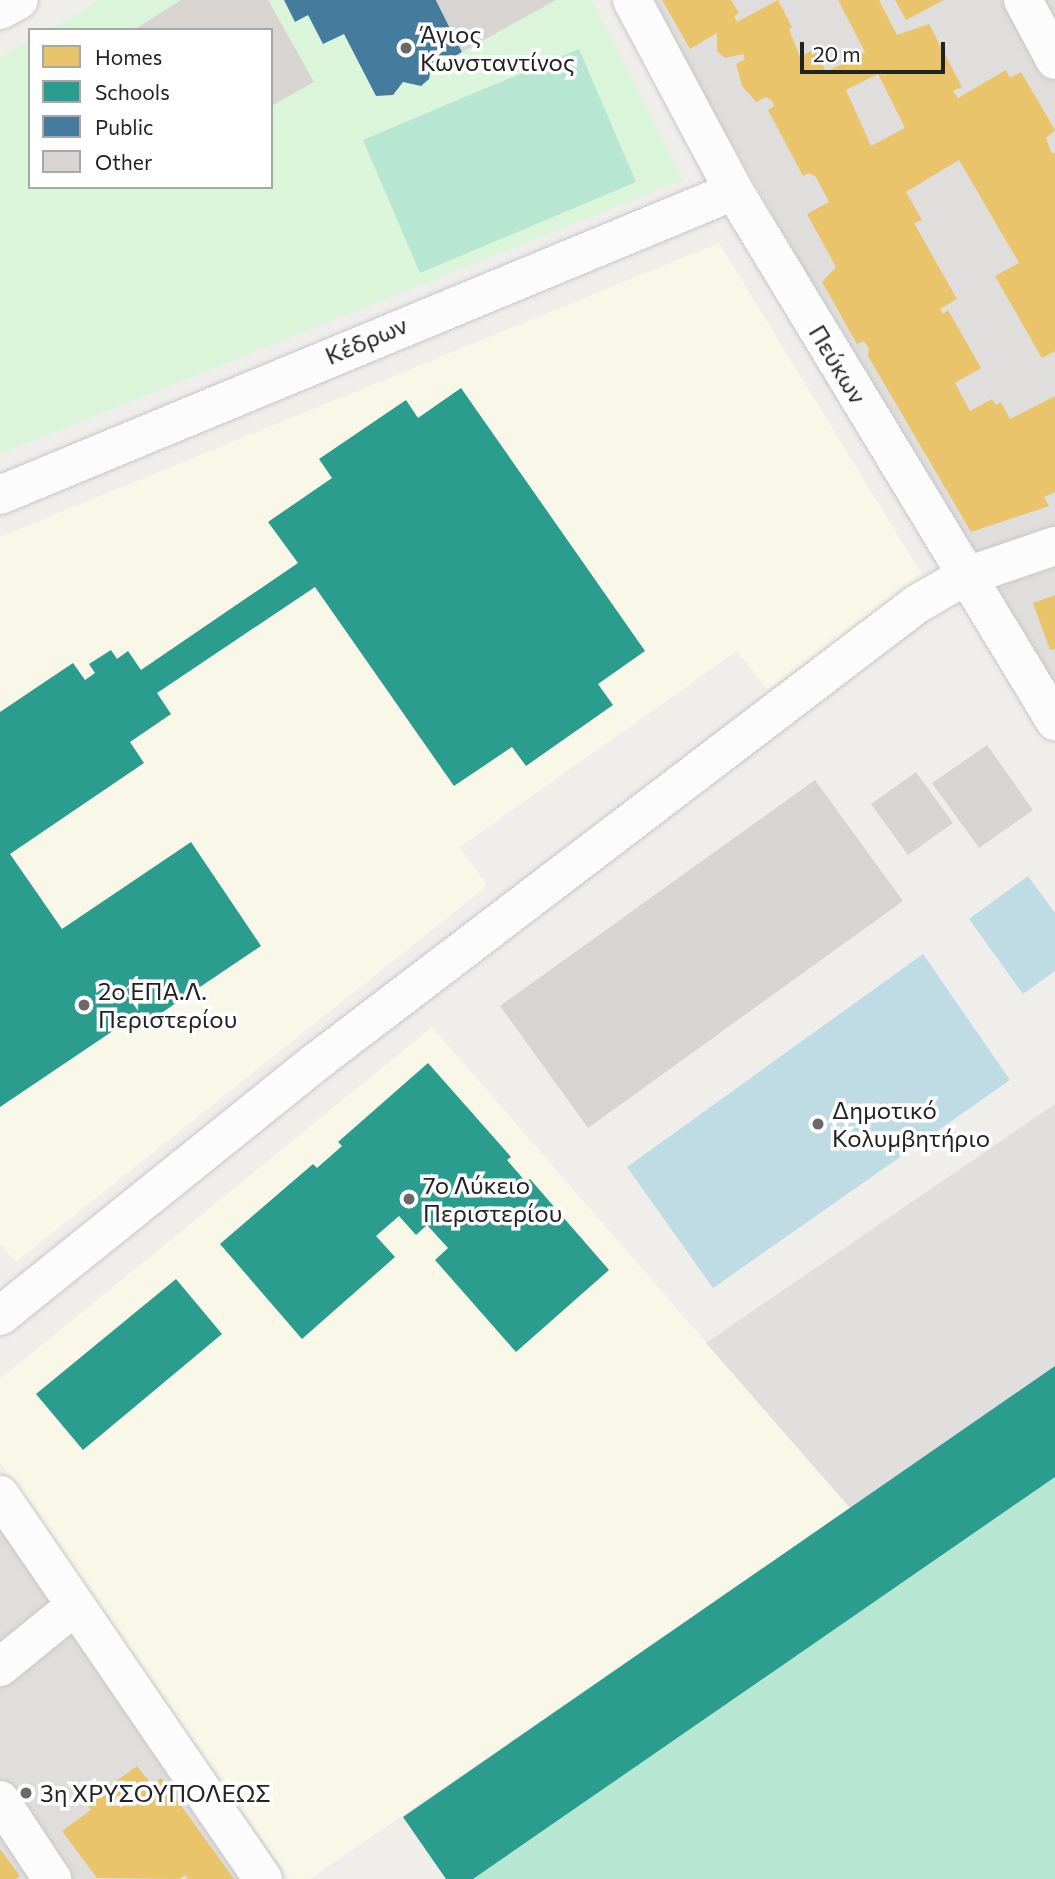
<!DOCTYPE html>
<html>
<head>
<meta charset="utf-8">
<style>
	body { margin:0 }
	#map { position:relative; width:1055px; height:1879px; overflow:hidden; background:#f0eeeb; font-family:Commissioner,sans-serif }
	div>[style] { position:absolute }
	.residential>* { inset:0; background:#dfdedc }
	.education>* { inset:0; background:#f8f7e8 }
	.park>* { inset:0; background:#daf5da }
	.pitch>* { inset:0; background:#b7e6d2 }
	.parking>* { inset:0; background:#e0dfde }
	.water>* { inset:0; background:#bfdbe3 }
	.homes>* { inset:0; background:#e9c46a }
	.schools>* { inset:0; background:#2a9d8f }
	.public>* { inset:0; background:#457b9d }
	.building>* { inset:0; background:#d7d4d2 }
	.roads { filter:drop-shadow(0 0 2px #c9c8c7) drop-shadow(0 0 2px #c9c8c7) }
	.minor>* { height:38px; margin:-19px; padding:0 19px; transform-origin:19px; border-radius:19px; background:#fdfcfc }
	.dots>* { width:19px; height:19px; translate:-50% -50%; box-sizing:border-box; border:4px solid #fff; border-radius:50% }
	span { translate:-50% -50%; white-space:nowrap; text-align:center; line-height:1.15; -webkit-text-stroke:7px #fff; paint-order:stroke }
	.poi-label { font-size:24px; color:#222 }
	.left { translate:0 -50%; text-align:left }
	.street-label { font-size:24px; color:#222 }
	.legend { position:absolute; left:28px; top:28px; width:245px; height:161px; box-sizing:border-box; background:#fff; border:2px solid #a7a7a7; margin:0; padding:9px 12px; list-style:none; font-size:21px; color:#222 }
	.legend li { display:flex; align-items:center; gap:14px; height:35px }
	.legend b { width:35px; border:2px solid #a7a7a7 }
	.scale { position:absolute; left:800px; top:42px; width:145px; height:32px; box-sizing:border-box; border:4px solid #222; border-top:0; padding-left:9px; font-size:21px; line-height:24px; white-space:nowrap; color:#222; -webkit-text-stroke:5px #fff; paint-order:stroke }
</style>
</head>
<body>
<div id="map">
	<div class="residential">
		<div style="clip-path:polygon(648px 0,1055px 0,1055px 692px,988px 585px)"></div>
		<div style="clip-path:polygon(0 1512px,250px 1879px,0 1879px)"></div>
	</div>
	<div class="education">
		<div style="clip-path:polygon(719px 243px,924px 578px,768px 690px,737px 651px,460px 847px,487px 886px,16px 1262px,0 1244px,0 537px)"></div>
		<div style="clip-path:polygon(432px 1027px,850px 1508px,310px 1879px,290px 1879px,0 1463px,0 1379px)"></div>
	</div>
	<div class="park">
		<div style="clip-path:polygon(101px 0,592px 0,683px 180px,0 454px,0 57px,30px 40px,30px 187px,271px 187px,271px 30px,48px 30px)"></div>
	</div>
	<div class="pitch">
		<div style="clip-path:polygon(579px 49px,636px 182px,420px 273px,363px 140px)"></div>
		<div style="clip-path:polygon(1055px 1477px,1055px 1879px,473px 1879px)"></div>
	</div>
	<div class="parking">
		<div style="clip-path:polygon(1055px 1104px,1055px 1366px,850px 1508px,706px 1343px)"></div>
	</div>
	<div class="water">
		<div style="clip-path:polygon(1028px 876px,1055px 913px,1055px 971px,1023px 994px,969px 919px)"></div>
		<div style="clip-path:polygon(923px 954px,1010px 1080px,713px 1288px,627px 1167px)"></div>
	</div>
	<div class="homes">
		<div style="clip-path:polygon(evenodd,662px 0,731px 0,739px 13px,734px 16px,737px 22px,778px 0,792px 27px,789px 29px,800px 57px,814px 49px,826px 72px,865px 52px,838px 0,879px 0,897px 35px,929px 24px,962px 87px,953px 91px,958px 98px,1006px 70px,1010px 78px,1021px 72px,1055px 130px,1046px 138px,1052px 154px,1055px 152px,1055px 351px,1042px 358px,995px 276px,1019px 263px,959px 160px,906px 192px,922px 220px,914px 223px,957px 299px,940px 309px,943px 314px,948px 310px,981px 368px,955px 383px,970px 411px,992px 399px,996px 405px,1001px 402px,1010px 419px,1055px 396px,1055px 492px,1044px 497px,1049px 506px,971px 532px,868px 356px,869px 349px,864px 341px,857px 344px,822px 282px,836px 267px,807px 214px,829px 202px,816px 177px,809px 173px,803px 176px,768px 110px,774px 106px,772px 101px,766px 97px,756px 102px,742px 86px,736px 64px,745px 59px,743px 54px,725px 58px,717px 51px,717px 33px,690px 49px,662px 0,878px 74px,905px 128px,871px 146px,846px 90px,878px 74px)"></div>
		<div style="clip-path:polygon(895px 0,944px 0,906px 20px)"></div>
		<div style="clip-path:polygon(1055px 595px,1055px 649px,1050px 650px,1033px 603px)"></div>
		<div style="clip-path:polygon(137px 1766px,152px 1785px,161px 1778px,234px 1879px,188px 1879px,185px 1875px,179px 1879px,97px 1878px,62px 1831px,91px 1810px,86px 1803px)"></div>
		<div style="clip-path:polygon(0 1849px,20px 1876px,16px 1879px,0 1879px)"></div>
	</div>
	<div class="schools">
		<div style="clip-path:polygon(461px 388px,645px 651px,598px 684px,613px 705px,526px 766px,512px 747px,454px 786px,315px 587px,157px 693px,171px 714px,130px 742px,144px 763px,10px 854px,62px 929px,191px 842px,261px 946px,148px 1022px,141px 1012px,0 1107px,0 712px,73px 663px,85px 680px,95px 673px,89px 664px,111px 650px,117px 659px,128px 651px,141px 670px,298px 563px,268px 522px,332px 478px,319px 459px,406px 400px,418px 418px)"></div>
		<div style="clip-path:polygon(428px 1063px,511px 1157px,507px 1160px,526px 1182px,530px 1179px,609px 1270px,516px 1352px,435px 1260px,448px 1248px,427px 1225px,416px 1235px,399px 1216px,376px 1236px,395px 1257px,302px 1339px,220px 1244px,313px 1164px,317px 1168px,342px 1146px,338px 1142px)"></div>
		<div style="clip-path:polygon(176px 1279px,222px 1334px,83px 1450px,36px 1394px)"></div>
		<div style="clip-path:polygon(1055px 1366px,1055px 1477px,473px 1879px,446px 1879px,403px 1817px)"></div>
	</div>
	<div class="public">
		<div style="clip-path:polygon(284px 0,436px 0,462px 52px,452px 58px,449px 67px,431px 68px,429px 79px,421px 86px,403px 82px,393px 95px,376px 96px,344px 34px,323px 44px,308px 15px,295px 22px)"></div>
	</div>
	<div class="building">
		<div style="clip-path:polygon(181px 0,268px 0,314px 82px,271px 106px,271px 30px,134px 30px)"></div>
		<div style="clip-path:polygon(436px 0,556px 0,462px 52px)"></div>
		<div style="clip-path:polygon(987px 745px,1033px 810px,979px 848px,932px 783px)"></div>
		<div style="clip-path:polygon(916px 772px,953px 823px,908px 855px,871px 804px)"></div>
		<div style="clip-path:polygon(815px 780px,903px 901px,588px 1128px,500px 1006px)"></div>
	</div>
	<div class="roads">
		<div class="minor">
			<div style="left:632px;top:0;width:217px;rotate:61.9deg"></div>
			<div style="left:734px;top:191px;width:620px;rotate:58.8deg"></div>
			<div style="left:1023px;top:0;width:68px;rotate:61.9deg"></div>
			<div style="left:0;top:10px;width:21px;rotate:-28deg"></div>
			<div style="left:0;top:495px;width:794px;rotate:-22.5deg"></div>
			<div style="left:0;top:1316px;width:405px;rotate:-38.8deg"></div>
			<div style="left:316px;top:1062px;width:756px;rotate:-37.31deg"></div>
			<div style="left:917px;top:604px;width:54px;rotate:-29.9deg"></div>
			<div style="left:964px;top:577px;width:96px;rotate:-18.8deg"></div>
			<div style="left:0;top:1495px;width:465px;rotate:55.6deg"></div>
			<div style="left:0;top:1667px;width:97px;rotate:-39.1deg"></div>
			<div style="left:0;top:1800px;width:95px;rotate:56.6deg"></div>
		</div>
	</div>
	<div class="dots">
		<div style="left:406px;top:48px;background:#6a6968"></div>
		<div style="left:84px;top:1005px;background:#6a6968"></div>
		<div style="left:818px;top:1124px;background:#6a6968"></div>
		<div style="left:409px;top:1199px;background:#6a6968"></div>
		<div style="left:26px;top:1793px;background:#6a6968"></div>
	</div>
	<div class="poi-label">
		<span class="left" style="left:420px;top:48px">Άγιος<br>Κωνσταντίνος</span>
		<span class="left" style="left:98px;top:1005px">2ο ΕΠΑ.Λ.<br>Περιστερίου</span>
		<span class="left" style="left:832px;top:1124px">Δημοτικό<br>Κολυμβητήριο</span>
		<span class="left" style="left:423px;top:1199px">7ο Λύκειο<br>Περιστερίου</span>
		<span class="left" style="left:40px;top:1793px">3η ΧΡΥΣΟΥΠΟΛΕΩΣ</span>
	</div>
	<div class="street-label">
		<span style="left:366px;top:340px;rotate:-23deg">Κέδρων</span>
		<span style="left:838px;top:364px;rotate:59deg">Πεύκων</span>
	</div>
	<ul class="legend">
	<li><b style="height:19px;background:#e9c46a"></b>Homes</li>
	<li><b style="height:19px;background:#2a9d8f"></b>Schools</li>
	<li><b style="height:19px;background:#457b9d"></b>Public</li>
	<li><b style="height:19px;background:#d7d4d2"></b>Other</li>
	</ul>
	<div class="scale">20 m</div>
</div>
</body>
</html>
